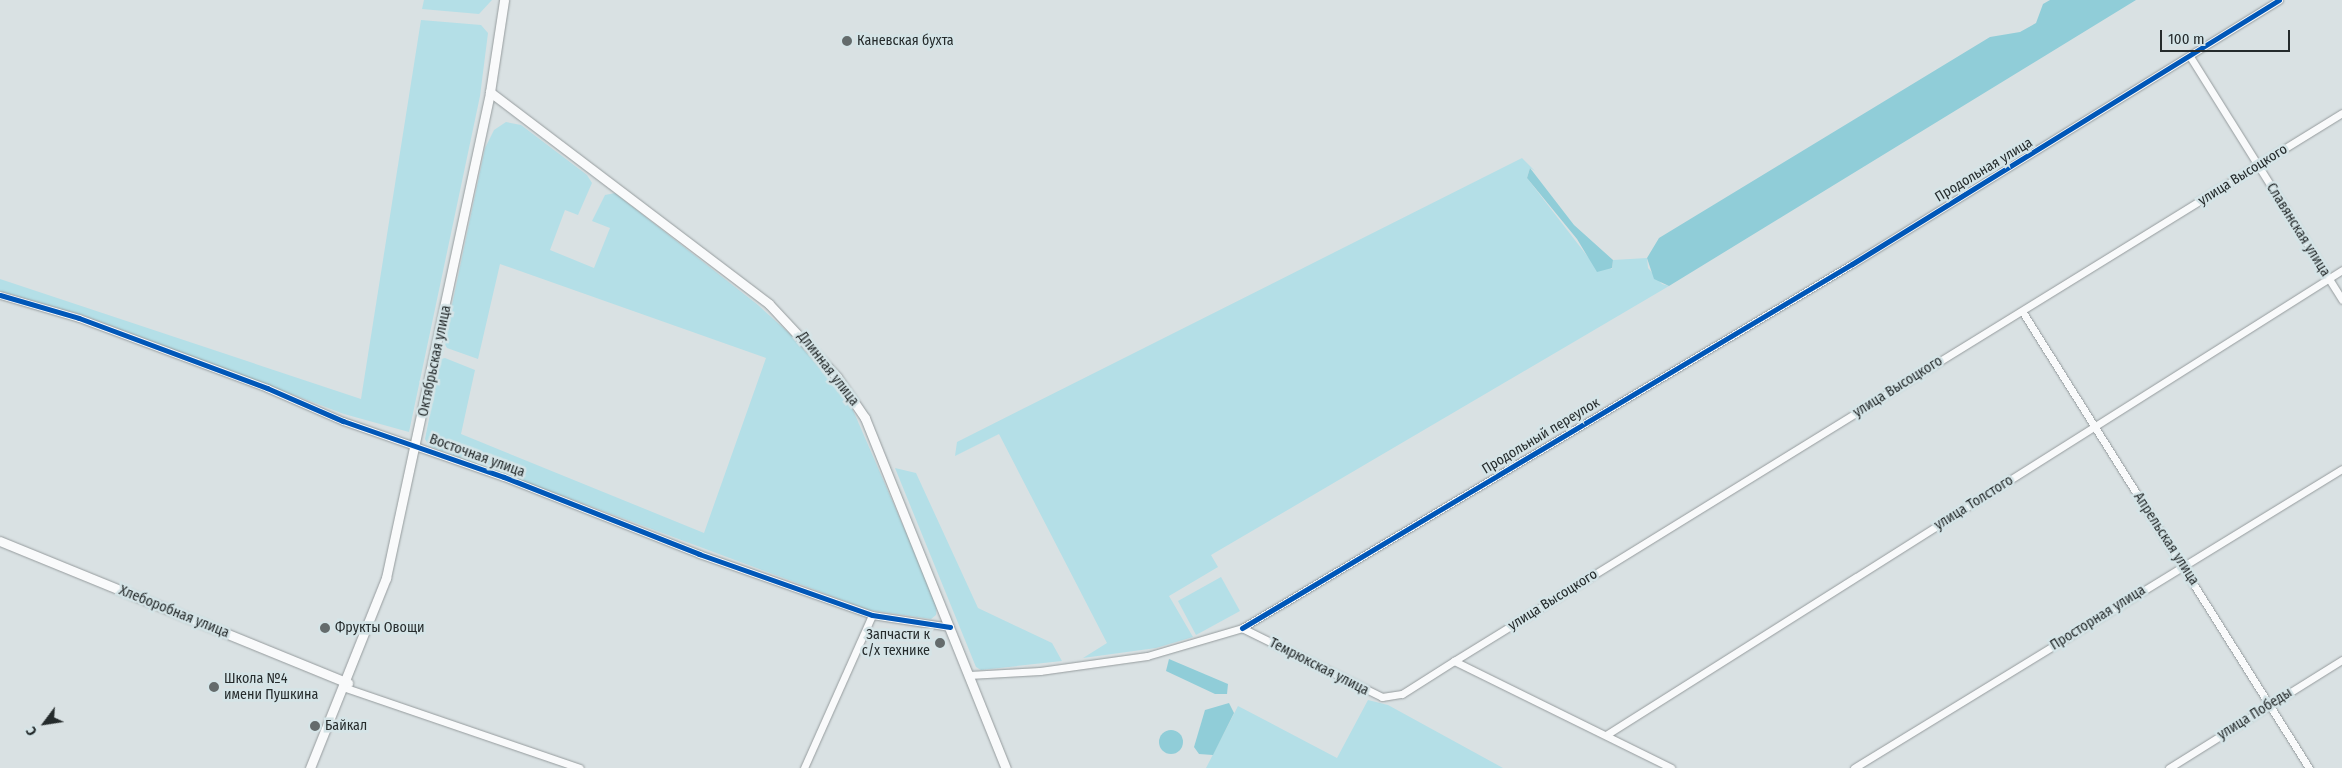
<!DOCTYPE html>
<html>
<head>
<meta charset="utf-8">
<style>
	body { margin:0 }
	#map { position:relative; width:2342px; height:768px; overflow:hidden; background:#d9e1e3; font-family:"Fira Sans Condensed",sans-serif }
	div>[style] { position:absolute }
	.green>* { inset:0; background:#b4dfe7 }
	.forest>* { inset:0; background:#90cdd8 }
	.round { border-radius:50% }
	.roads { filter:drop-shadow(0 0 1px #959b9d) drop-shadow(0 0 1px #959b9d) }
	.minor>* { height:7px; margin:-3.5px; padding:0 3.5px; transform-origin:3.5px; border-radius:3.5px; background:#f9fafb }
	.tertiary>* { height:9px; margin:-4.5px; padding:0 4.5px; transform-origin:4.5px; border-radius:4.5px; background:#f9fafb }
	.cycleway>* { height:5px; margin:-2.5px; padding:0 2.5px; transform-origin:2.5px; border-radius:2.5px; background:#0057b8 }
	.dots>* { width:14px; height:14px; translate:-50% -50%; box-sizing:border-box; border:2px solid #d5e4e7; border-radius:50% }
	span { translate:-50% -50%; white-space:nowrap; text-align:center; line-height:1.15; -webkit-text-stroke:5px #d5e4e7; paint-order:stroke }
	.poi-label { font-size:14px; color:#252b2c }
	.left { translate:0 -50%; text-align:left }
	.right { translate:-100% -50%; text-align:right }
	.street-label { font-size:14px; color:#252b2c }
	.north { position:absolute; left:20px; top:698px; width:50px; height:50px; -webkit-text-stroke:4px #d5e4e7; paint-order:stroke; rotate:239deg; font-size:14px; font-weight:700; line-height:20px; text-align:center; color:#252b2c }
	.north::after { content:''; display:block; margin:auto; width:18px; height:22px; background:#252b2c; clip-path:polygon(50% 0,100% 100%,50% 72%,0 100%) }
	.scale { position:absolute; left:2160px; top:30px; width:130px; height:22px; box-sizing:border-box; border:2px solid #252b2c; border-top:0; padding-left:6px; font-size:15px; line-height:18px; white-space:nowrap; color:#252b2c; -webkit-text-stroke:4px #d5e4e7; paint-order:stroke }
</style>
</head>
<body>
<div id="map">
	<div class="green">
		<div style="clip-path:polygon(424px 0,492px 0,479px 14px,422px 9px)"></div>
		<div style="clip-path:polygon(421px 20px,481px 25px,488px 33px,480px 96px,409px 432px,344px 414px,83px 315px,0 291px,0 279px,361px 399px)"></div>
		<div style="clip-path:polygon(506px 122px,521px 125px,587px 175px,592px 183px,578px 215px,565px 210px,550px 250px,594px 268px,610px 228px,592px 221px,605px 195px,615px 193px,758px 305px,790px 334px,849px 401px,937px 604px,936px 615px,931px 619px,869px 610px,429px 446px,425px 439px,441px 359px,445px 358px,475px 370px,461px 434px,704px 533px,766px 358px,500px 264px,478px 359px,447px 348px,444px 343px,485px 148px,494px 130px)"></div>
		<div style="clip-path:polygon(1522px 158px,1535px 171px,1530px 168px,1527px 178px,1588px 257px,1612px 269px,1613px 260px,1647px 258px,1648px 268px,1662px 284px,1669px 286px,1211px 555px,1218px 567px,1169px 596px,1193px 637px,1156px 648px,1083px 658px,1107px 643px,999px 434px,955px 456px,957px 442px)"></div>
		<div style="clip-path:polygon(895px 468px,916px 473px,978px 608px,1052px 643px,1062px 661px,981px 670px,976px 667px)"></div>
		<div style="clip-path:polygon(1221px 577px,1240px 611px,1196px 635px,1178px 601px)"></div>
		<div style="clip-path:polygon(1368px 700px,1388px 705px,1503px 768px,1206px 768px,1238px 706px,1337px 758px)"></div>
	</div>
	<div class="forest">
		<div style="clip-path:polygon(2050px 0,2136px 0,1669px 286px,1654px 279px,1647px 258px,1659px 238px,1990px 37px,2020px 32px,2036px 23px,2043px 4px)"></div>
		<div style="clip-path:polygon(1530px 168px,1574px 225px,1613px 260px,1612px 268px,1597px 272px,1577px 239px,1527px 178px)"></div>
		<div style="clip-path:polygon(1169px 659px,1228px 684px,1227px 694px,1215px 694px,1166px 671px)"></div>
		<div style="clip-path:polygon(1229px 703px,1234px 713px,1213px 755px,1199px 754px,1194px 747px,1205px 710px)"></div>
		<div class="round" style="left:1159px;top:730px;width:24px;height:24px"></div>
	</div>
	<div class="roads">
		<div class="minor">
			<div style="left:2191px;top:58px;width:285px;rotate:58deg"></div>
			<div style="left:0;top:295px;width:82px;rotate:16.2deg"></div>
			<div style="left:79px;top:318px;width:201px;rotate:20.4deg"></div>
			<div style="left:267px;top:388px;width:83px;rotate:23.5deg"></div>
			<div style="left:343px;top:421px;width:170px;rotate:19.2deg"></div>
			<div style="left:504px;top:477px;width:210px;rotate:21.5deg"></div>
			<div style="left:699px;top:554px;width:183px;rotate:19.4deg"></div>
			<div style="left:872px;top:615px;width:79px;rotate:8.7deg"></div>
			<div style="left:2022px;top:311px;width:540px;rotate:57.87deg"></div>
			<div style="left:1242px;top:628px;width:710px;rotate:-30.83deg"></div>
			<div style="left:1852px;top:264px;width:502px;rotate:-31.73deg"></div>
			<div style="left:1454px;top:661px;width:1043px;rotate:-31.68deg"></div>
			<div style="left:969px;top:675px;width:71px;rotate:-3.2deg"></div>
			<div style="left:1040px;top:671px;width:108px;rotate:-8deg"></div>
			<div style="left:1147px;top:656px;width:99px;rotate:-16.4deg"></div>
			<div style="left:1242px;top:628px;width:156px;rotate:26.2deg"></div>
			<div style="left:1382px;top:697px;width:20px;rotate:-9deg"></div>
			<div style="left:1402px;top:694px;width:62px;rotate:-32.4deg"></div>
			<div style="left:1454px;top:661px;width:242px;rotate:26.2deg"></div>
			<div style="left:346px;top:688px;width:247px;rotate:18.9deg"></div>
			<div style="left:1606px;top:735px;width:871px;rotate:-32.28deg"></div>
			<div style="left:804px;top:768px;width:167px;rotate:-66deg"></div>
			<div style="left:1854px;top:768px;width:572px;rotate:-31.5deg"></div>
			<div style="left:2169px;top:768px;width:204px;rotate:-32deg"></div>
		</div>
		<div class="tertiary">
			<div style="left:490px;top:92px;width:350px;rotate:37.2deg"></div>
			<div style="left:769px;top:304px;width:100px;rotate:47deg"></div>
			<div style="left:837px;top:377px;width:50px;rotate:55.7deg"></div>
			<div style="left:865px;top:418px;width:377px;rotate:68.1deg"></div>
			<div style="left:0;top:541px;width:376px;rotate:22.2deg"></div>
			<div style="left:310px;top:768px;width:205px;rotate:-68.2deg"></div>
			<div style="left:386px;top:578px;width:497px;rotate:-77.9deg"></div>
			<div style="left:490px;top:92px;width:93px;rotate:-81.3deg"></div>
		</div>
	</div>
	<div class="cycleway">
		<div style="left:0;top:295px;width:82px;rotate:16.2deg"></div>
		<div style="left:79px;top:318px;width:201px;rotate:20.4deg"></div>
		<div style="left:267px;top:388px;width:83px;rotate:23.5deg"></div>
		<div style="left:343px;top:421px;width:170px;rotate:19.2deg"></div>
		<div style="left:504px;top:477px;width:210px;rotate:21.5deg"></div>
		<div style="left:699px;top:554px;width:183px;rotate:19.4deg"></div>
		<div style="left:872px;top:615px;width:79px;rotate:8.7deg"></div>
		<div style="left:1242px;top:628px;width:710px;rotate:-30.83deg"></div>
		<div style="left:1852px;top:264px;width:502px;rotate:-31.73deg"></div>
	</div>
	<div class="dots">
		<div style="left:847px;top:41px;background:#646b6c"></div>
		<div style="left:325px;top:628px;background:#646b6c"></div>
		<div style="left:940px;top:643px;background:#646b6c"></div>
		<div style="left:214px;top:687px;background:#646b6c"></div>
		<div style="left:315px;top:726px;background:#646b6c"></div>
	</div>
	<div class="poi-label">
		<span class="left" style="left:857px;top:41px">Каневская бухта</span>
		<span class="left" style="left:335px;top:628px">Фрукты Овощи</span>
		<span class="right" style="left:930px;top:643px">Запчасти к<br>с/х технике</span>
		<span class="left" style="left:224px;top:687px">Школа №4<br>имени Пушкина</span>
		<span class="left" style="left:325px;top:726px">Байкал</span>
	</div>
	<div class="street-label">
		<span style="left:1984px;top:170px;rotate:-31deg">Продольная улица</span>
		<span style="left:2243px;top:175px;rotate:-32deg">улица Высоцкого</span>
		<span style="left:2298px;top:230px;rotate:58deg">Славянская улица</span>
		<span style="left:435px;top:361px;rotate:-78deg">Октябрьская улица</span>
		<span style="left:828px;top:369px;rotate:52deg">Длинная улица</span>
		<span style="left:1898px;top:387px;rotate:-32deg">улица Высоцкого</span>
		<span style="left:1541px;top:436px;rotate:-31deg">Продольный переулок</span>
		<span style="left:477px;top:456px;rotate:20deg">Восточная улица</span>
		<span style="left:1974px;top:503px;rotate:-32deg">улица Толстого</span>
		<span style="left:2166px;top:539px;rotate:57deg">Апрельская улица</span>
		<span style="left:1553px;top:600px;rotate:-32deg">улица Высоцкого</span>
		<span style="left:174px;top:612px;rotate:22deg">Хлеборобная улица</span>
		<span style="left:2098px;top:618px;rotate:-32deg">Просторная улица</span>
		<span style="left:1319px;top:667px;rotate:27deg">Темрюкская улица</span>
		<span style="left:2255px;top:714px;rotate:-32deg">улица Победы</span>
	</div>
	<div class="north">С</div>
	<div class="scale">100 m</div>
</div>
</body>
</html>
